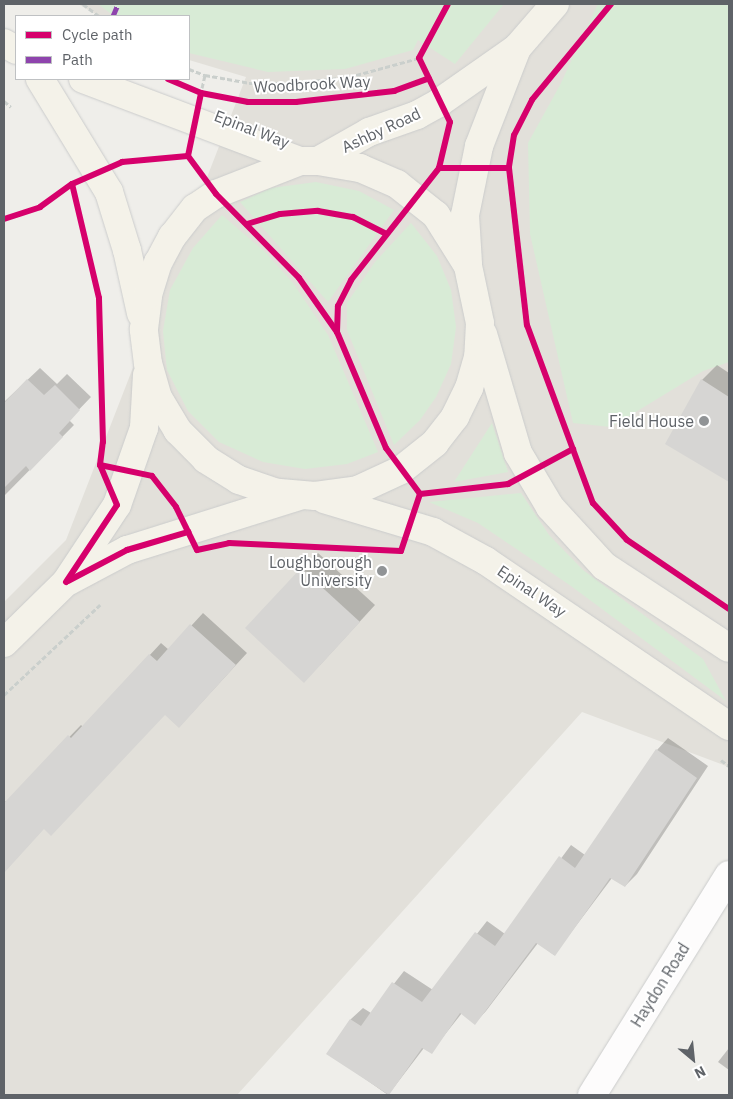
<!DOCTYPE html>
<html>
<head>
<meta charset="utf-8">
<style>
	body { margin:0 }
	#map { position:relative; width:733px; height:1099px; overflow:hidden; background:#efeeea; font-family:"IBM Plex Sans",sans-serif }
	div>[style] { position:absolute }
	.education>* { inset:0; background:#e2e0da }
	.green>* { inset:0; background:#d8ebd6 }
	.shadow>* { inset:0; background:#0003 }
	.building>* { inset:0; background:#d6d5d3 }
	.path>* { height:3px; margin-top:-1.5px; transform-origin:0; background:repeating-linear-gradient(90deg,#cacfcc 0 5px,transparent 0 7.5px) }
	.roads { filter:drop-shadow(0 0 1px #cbcccc) drop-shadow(0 0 1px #cbcccc) }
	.minor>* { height:28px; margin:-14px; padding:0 14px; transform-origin:14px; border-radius:14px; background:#fdfcfc }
	.major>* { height:28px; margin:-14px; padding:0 14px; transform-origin:14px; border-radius:14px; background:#f4f2e9 }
	.quiet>* { height:5px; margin-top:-2.5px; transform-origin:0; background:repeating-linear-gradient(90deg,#8e44ad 0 10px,transparent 0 15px) }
	.cycleway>* { height:6px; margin:-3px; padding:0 3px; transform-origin:3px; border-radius:3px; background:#d6006c }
	.dots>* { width:14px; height:14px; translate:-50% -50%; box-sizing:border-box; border:2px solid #fff; border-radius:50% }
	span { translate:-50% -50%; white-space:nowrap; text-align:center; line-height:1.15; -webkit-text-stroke:4px #fff; paint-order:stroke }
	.street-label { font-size:16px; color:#5f6368 }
	.poi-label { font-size:16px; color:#5f6368 }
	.right { translate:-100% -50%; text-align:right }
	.frame { position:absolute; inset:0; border:5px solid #5f6368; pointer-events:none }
	.legend { position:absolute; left:15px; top:15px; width:175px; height:65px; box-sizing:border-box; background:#fff; border:1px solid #bfc1c3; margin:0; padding:6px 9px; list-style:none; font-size:15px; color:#5f6368 }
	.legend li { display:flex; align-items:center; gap:10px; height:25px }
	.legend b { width:25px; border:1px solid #bfc1c3 }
	.north { position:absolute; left:668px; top:1034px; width:50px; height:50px; -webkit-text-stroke:4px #fff; paint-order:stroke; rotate:152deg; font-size:14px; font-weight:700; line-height:20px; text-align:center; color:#5f6368 }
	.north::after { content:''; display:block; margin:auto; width:18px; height:22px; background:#5f6368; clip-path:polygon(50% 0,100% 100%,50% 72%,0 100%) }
</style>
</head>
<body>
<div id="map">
	<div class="education">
		<div style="clip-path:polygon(78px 4px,729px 4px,729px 767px,582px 712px,237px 1095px,4px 1095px,4px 602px,66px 540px,246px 77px,189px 60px,189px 16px,99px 16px)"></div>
	</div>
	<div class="green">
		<div style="clip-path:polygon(98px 4px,504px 4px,455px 64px,418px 40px,413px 50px,345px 69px,268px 72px,189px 53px,189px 16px,114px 16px)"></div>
		<div style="clip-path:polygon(598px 4px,729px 4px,729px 362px,703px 371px,611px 427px,573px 423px,530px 234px,528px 143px,560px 85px)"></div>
		<div style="clip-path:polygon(316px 182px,359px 191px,394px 210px,328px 302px,240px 202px,271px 188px)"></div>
		<div style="clip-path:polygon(222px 215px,264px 251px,293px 283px,328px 335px,378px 452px,347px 464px,305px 469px,263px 462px,219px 442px,188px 411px,167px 370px,163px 331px,170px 290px,193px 248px)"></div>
		<div style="clip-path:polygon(411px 223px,437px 256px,451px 290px,456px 327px,451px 364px,436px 397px,420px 420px,394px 445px,347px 330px,347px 303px,375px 262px)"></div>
		<div style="clip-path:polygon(492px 423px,508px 472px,454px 482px)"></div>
		<div style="clip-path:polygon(521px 493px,549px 535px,583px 570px,703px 659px,726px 701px,571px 586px,478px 523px,429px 502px)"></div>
	</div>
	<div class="shadow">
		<div style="clip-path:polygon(717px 365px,729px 373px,729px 481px,667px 444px,702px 380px)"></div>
		<div style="clip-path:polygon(40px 368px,57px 384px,67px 374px,91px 397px,69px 420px,74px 425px,4px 496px,4px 402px)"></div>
		<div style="clip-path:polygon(318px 553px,375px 605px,320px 665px,247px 628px)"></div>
		<div style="clip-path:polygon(203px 613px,247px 653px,179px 727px,165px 714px,44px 828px,4px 872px,4px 800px,6px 802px,81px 725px,83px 727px,161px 643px,169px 650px)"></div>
		<div style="clip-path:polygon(668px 738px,708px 766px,637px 874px,625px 886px,612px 878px,554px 955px,538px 943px,486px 1011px,475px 1023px,462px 1013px,431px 1052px,424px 1048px,388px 1095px,328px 1053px,351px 1019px,363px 1008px,371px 1013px,404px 971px,433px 990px,487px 921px,505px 934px,571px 845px,585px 855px,657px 750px)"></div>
		<div style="clip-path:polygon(729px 1048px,729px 1070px,718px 1062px)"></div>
	</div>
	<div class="building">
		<div style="clip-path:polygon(27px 379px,44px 395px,55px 385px,80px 410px,59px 433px,63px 437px,30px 471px,26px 466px,4px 488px,4px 403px)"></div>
		<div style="clip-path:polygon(701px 379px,729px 397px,729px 482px,665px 444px)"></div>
		<div style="clip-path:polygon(301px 568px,360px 622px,304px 683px,245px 628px)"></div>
		<div style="clip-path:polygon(190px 624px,236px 665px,179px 728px,165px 715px,51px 836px,44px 829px,4px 873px,4px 803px,68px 735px,71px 738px,149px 654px,157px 661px)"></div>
		<div style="clip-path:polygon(656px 749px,697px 778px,625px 887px,610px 878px,555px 956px,536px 943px,475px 1025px,460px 1013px,432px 1054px,422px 1048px,389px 1095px,326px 1054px,350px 1019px,361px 1026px,392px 982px,422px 1002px,475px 932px,495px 946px,559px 856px,575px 868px)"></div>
	</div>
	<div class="path">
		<div style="left:83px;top:4px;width:20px;rotate:37deg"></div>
		<div style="left:189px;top:69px;width:17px;rotate:21deg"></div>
		<div style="left:205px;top:75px;width:46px;rotate:10.1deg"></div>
		<div style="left:250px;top:83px;width:44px"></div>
		<div style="left:294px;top:83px;width:55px;rotate:-6.2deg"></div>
		<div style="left:349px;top:77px;width:73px;rotate:-15.2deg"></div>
		<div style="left:202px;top:88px;width:13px;rotate:-77deg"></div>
		<div style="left:4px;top:101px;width:9px;rotate:41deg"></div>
		<div style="left:4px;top:695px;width:132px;rotate:-43.2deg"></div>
		<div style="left:721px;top:760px;width:10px;rotate:37deg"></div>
	</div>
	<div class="roads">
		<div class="minor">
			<div style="left:592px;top:1095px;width:259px;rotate:-58.1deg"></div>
		</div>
		<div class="major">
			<div style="left:4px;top:43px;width:14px;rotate:30deg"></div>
			<div style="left:40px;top:79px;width:132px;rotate:58.6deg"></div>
			<div style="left:109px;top:192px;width:61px;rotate:72.8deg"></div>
			<div style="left:127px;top:250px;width:65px;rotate:77.5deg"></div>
			<div style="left:83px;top:79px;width:232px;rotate:20.7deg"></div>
			<div style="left:300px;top:161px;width:18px"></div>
			<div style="left:318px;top:161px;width:43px;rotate:9.5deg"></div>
			<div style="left:360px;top:168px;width:40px;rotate:23.4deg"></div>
			<div style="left:397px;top:184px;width:50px;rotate:38.5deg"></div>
			<div style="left:436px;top:215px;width:60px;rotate:57.9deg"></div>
			<div style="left:468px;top:266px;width:58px;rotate:78.1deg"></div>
			<div style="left:480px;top:323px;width:34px;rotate:93deg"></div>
			<div style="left:478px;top:357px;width:32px;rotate:106deg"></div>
			<div style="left:469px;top:388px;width:32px;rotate:116deg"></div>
			<div style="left:455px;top:417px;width:33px;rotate:128deg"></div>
			<div style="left:435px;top:443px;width:43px;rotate:141.5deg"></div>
			<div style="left:401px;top:470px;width:47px;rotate:155.1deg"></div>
			<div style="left:358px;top:490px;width:43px;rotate:172.1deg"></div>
			<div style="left:315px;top:496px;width:38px;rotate:-175deg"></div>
			<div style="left:277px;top:493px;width:40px;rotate:-161.1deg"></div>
			<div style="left:239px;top:480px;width:39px;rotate:-148deg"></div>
			<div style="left:206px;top:459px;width:40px;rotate:-135deg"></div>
			<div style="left:178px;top:431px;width:39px;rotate:-121deg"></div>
			<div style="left:158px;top:398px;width:35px;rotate:-106deg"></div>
			<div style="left:148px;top:364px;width:35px;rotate:-97deg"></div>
			<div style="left:144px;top:329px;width:34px;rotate:-83deg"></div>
			<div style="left:148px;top:295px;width:34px;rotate:-73deg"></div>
			<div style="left:158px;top:263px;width:30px;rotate:-62deg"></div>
			<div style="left:172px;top:237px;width:37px;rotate:-52deg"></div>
			<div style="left:195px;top:208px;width:25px;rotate:-34deg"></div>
			<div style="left:216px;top:194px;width:90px;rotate:-21.4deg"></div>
			<div style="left:318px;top:161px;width:59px;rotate:-29.6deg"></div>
			<div style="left:369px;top:132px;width:51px;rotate:-19.5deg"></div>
			<div style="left:417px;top:115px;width:26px;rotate:-29deg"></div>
			<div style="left:440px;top:102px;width:94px;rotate:-35deg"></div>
			<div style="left:517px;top:48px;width:58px;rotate:-49.2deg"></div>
			<div style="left:468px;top:263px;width:48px;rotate:-93.6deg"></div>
			<div style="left:465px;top:215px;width:70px;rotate:-78.5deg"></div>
			<div style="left:479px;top:146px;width:105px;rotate:-68.8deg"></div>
			<div style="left:483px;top:334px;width:124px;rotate:73.6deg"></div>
			<div style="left:518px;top:453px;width:63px;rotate:59.3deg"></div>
			<div style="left:550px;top:507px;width:80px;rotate:47.5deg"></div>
			<div style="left:604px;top:566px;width:149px;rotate:33.3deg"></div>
			<div style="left:324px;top:499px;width:114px;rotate:16.8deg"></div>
			<div style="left:433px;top:532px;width:60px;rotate:28.7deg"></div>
			<div style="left:486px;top:561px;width:294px;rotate:34.2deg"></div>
			<div style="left:69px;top:581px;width:66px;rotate:-28.1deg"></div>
			<div style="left:127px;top:550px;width:180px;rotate:-17.4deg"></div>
			<div style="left:4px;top:643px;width:87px;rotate:-44.5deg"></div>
			<div style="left:66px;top:582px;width:92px;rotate:-56.5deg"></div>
			<div style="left:117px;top:505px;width:82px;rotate:-70.7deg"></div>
			<div style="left:144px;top:428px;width:53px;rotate:-86.8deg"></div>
		</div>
	</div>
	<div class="quiet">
		<div style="left:113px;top:16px;width:13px;rotate:-67deg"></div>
	</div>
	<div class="cycleway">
		<div style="left:611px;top:4px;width:124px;rotate:129.5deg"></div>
		<div style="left:532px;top:100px;width:39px;rotate:117deg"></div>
		<div style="left:514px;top:135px;width:33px;rotate:99deg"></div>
		<div style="left:509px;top:168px;width:158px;rotate:83.5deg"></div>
		<div style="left:527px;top:325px;width:190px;rotate:69.7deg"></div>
		<div style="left:593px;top:503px;width:50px;rotate:47.4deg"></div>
		<div style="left:627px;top:540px;width:123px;rotate:34.1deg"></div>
		<div style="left:168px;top:79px;width:36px;rotate:23deg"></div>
		<div style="left:201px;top:93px;width:48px;rotate:10.8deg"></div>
		<div style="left:248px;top:102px;width:48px"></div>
		<div style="left:296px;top:102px;width:99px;rotate:-6.4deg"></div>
		<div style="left:394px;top:91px;width:37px;rotate:-20deg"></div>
		<div style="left:188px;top:156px;width:47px;rotate:53.6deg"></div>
		<div style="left:216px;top:194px;width:118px;rotate:45.3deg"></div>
		<div style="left:299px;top:278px;width:66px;rotate:54.9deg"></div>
		<div style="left:337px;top:332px;width:126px;rotate:67.1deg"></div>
		<div style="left:386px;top:448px;width:57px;rotate:53.5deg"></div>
		<div style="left:439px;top:168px;width:70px"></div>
		<div style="left:4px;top:219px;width:38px;rotate:-18deg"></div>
		<div style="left:40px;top:207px;width:39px;rotate:-36deg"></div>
		<div style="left:72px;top:184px;width:55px;rotate:-23.7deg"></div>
		<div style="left:122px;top:162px;width:66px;rotate:-5.2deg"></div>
		<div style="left:188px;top:156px;width:64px;rotate:-78.3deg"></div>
		<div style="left:247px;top:224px;width:34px;rotate:-17deg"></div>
		<div style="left:280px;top:214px;width:38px;rotate:-5deg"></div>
		<div style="left:318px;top:211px;width:36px;rotate:10deg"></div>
		<div style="left:353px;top:217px;width:37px;rotate:27deg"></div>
		<div style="left:337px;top:332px;width:26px;rotate:-88deg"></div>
		<div style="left:338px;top:306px;width:29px;rotate:-63deg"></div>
		<div style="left:351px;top:280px;width:142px;rotate:-51.8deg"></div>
		<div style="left:439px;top:168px;width:47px;rotate:-76.6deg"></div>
		<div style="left:450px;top:122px;width:71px;rotate:-115.8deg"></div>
		<div style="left:419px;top:58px;width:61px;rotate:-61.8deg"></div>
		<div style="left:100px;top:465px;width:53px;rotate:11.9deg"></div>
		<div style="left:152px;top:476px;width:39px;rotate:52deg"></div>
		<div style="left:176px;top:507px;width:48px;rotate:64deg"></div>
		<div style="left:197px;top:550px;width:33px;rotate:-12deg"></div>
		<div style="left:229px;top:543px;width:172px;rotate:2.7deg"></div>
		<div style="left:401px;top:551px;width:60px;rotate:-71.6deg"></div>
		<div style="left:420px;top:494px;width:89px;rotate:-6.5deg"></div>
		<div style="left:508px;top:484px;width:74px;rotate:-28.3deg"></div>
		<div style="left:68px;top:581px;width:67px;rotate:-27.7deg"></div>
		<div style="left:127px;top:550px;width:64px;rotate:-16.4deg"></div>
		<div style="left:66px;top:582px;width:92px;rotate:-56.5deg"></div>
		<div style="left:117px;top:505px;width:43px;rotate:-113deg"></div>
		<div style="left:100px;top:465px;width:23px;rotate:-83deg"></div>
		<div style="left:103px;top:442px;width:144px;rotate:-91.6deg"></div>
		<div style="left:99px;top:298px;width:117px;rotate:-103.3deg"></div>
	</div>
	<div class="dots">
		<div style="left:704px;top:421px;background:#919496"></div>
		<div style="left:382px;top:571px;background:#919496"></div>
	</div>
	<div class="street-label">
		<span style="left:312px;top:84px;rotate:-3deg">Woodbrook Way</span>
		<span style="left:252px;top:129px;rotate:21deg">Epinal Way</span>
		<span style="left:381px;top:130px;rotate:-25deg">Ashby Road</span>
		<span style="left:532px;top:591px;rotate:34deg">Epinal Way</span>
		<span style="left:660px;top:985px;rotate:-58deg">Haydon Road</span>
	</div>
	<div class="poi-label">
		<span class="right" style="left:694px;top:421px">Field House</span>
		<span class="right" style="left:372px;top:571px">Loughborough<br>University</span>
	</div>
	<div class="frame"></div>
	<ul class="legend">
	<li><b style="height:6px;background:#d6006c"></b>Cycle path</li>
	<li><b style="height:6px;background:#8e44ad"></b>Path</li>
	</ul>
	<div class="north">N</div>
</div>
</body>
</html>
